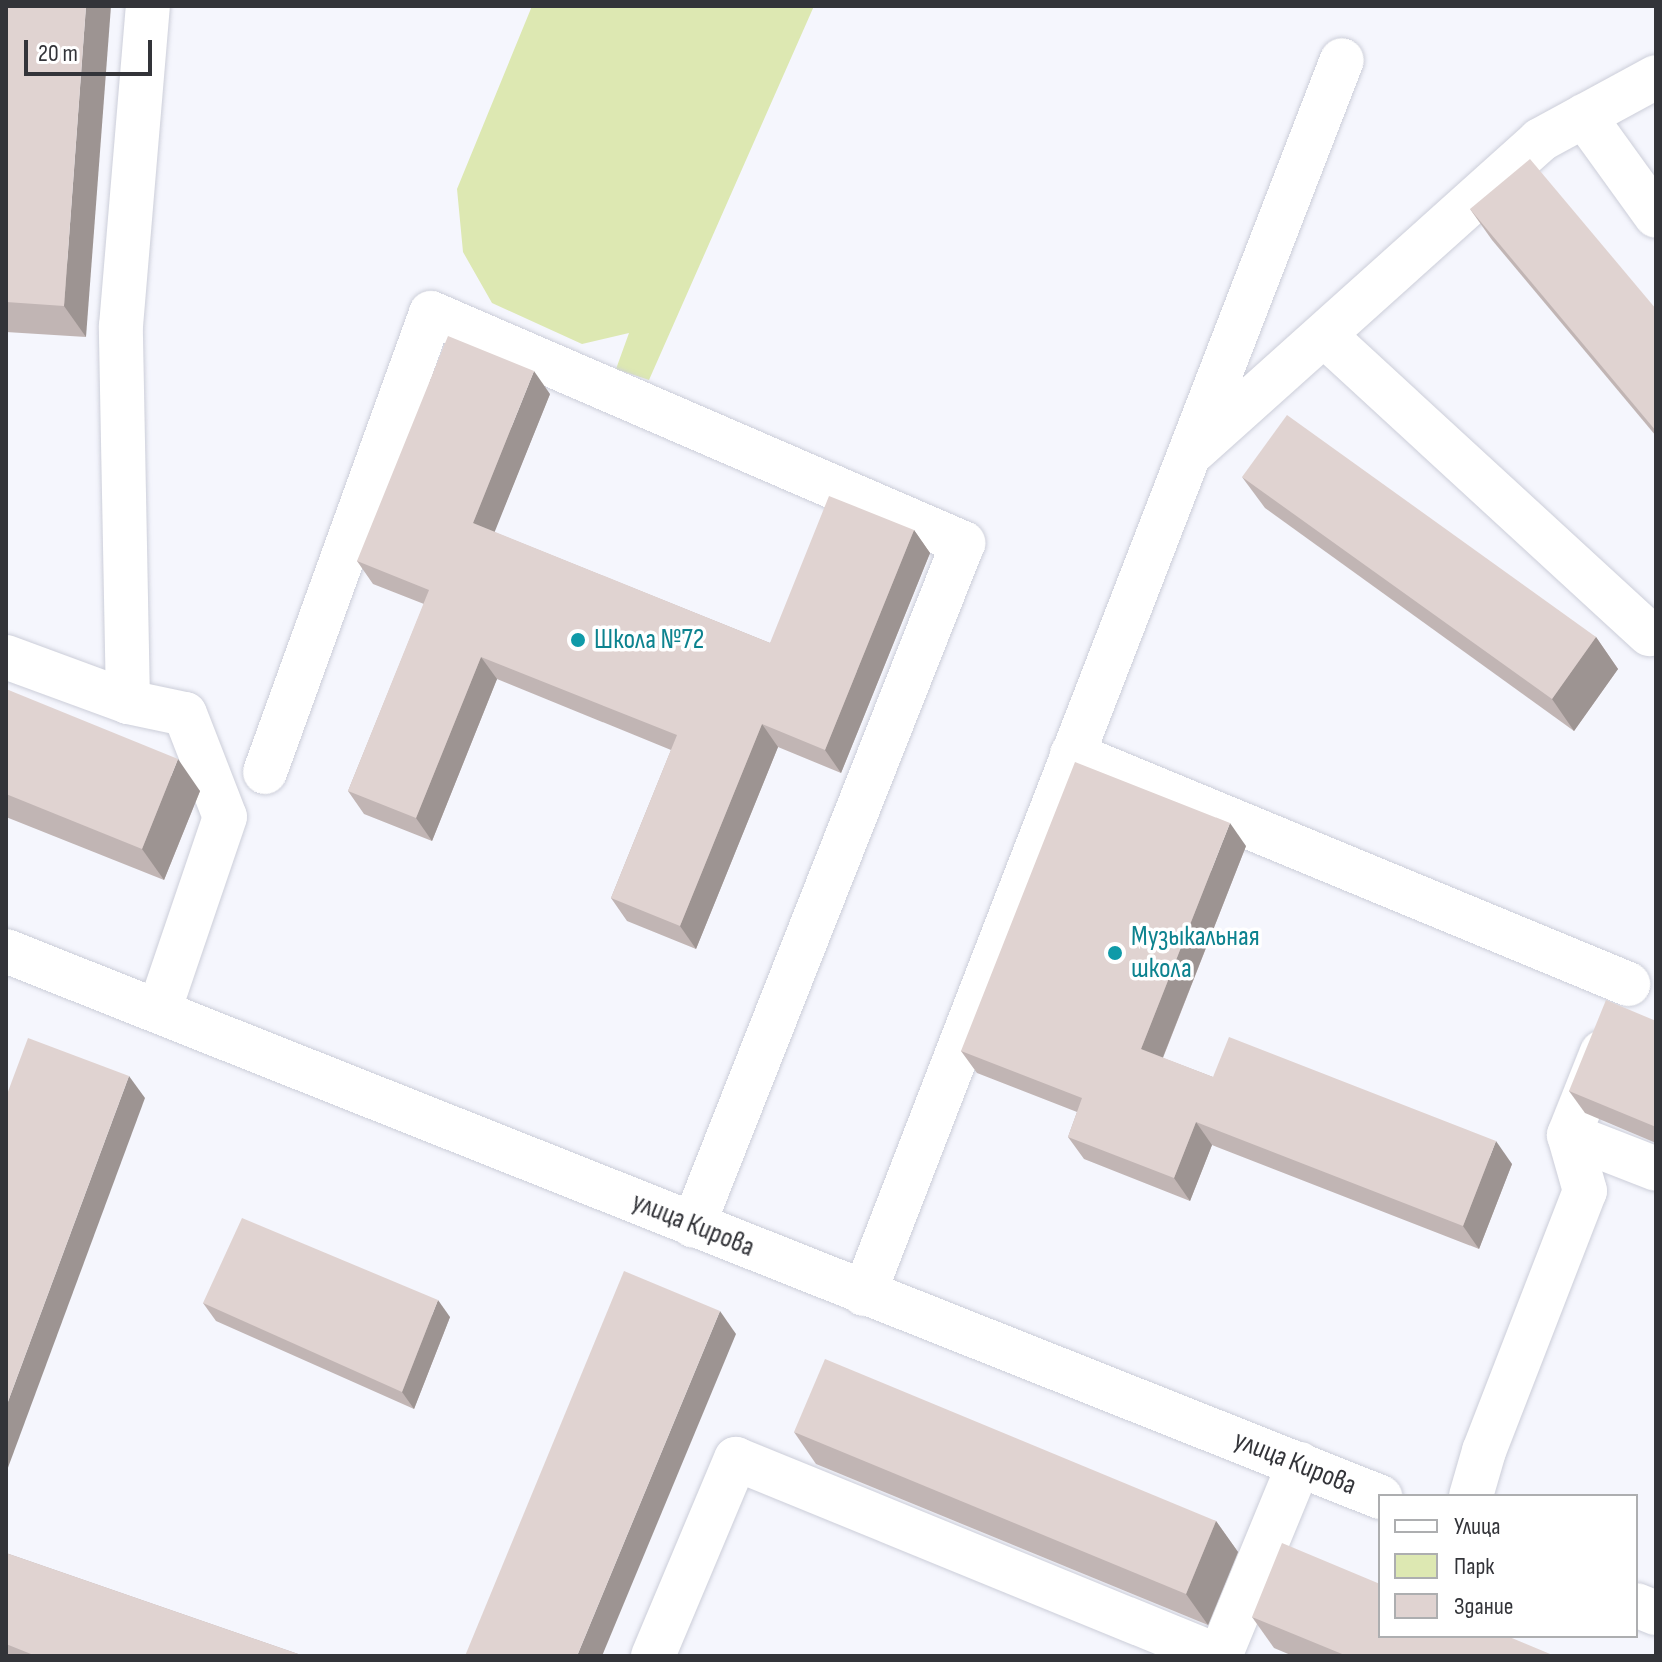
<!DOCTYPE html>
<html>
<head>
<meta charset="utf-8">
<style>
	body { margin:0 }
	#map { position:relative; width:1662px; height:1662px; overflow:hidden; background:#f5f6fd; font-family:"Sofia Sans Condensed",sans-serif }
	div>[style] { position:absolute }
	.green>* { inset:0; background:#dde8b2 }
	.roads { filter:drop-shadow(0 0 2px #ccced9) drop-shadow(0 0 2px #ccced9) }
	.minor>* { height:44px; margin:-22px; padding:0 22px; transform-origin:22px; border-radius:22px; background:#fff }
	.wall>* { inset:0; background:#c1b5b4 }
	.shaded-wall>* { inset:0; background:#9d9492 }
	.building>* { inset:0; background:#e0d3d1 }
	.dots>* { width:22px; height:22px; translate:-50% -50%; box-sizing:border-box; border:4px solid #fff; border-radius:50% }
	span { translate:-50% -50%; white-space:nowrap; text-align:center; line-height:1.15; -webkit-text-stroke:7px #fff; paint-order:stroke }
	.culture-label { font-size:28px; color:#0d838f }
	.left { translate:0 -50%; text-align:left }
	.street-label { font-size:28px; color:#333439 }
	.frame { position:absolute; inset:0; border:8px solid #333439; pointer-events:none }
	.legend { position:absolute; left:1378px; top:1494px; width:260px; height:144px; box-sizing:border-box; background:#fff; border:2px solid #adaeb0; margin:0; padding:10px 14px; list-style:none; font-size:24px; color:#333439 }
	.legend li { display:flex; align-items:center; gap:16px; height:40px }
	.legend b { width:40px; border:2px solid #adaeb0 }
	.scale { position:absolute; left:24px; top:40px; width:128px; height:36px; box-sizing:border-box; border:4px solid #333439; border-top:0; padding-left:10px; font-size:24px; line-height:28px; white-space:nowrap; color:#333439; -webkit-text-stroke:6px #fff; paint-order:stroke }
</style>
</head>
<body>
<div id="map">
	<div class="green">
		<div style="clip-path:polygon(532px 6px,814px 6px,649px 380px,616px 369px,629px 333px,582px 344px,492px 303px,463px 252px,457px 189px)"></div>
	</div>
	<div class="roads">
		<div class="minor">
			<div style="left:1584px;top:116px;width:123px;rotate:54.2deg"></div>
			<div style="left:1324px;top:335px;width:442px;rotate:42.6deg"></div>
			<div style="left:1195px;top:450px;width:464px;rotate:-41.9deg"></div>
			<div style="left:1540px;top:140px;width:132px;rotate:-28.5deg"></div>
			<div style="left:6px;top:657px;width:130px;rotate:20.2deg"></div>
			<div style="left:128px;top:702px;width:58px;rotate:11.9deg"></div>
			<div style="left:185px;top:714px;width:110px;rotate:68.8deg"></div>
			<div style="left:225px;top:817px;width:205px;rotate:108.8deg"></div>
			<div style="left:128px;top:702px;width:376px;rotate:-91.1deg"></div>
			<div style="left:121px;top:326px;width:321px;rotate:-85.2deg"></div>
			<div style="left:1072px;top:754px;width:602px;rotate:22.47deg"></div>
			<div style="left:265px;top:772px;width:488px;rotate:-70.1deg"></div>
			<div style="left:431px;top:313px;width:580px;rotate:23.38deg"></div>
			<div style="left:963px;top:543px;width:734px;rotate:111.57deg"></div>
			<div style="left:6px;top:951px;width:1479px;rotate:21.67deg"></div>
			<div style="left:1569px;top:1135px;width:93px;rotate:21.3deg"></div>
			<div style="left:864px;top:1294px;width:1323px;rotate:-68.83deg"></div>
			<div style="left:1471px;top:1496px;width:47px;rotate:-73.9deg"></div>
			<div style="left:1484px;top:1451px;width:279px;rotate:-68.8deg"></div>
			<div style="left:1585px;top:1191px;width:58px;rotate:-105.9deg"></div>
			<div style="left:1569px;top:1135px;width:89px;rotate:-68.3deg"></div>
			<div style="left:1636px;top:1605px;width:22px;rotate:22deg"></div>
			<div style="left:653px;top:1656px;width:214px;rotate:-67.2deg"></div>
			<div style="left:736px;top:1459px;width:521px;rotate:22.23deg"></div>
			<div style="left:1220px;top:1656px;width:208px;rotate:-67.6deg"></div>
		</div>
	</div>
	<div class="wall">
		<div style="clip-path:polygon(6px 6px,86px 337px,6px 332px)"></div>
		<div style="clip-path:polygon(1470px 209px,1656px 309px,1656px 436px,1492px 240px)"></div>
		<div style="clip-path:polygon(550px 394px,494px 532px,770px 643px,914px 530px,930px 553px,841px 773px,778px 747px,696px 949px,627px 921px,611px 898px,671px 750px,497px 679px,432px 841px,364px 814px,348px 791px,424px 604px,373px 584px,357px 561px)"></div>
		<div style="clip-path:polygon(1242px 477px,1596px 637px,1618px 669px,1574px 731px,1265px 508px)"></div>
		<div style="clip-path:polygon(6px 689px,200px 791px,164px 880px,6px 817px)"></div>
		<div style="clip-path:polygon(1246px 846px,1163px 1058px,1213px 1077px,1512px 1164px,1479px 1249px,1212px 1145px,1190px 1201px,1084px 1159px,1068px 1137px,1077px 1112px,977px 1073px,961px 1051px)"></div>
		<div style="clip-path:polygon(1656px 1021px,1656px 1143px,1585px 1113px,1569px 1091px)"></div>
		<div style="clip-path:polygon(203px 1303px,450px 1317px,414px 1409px,216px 1321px)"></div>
		<div style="clip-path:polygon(794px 1432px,1216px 1521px,1238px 1552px,1208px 1625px,816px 1464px)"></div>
		<div style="clip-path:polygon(6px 1553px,304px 1656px,6px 1656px)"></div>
		<div style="clip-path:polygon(1252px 1617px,1555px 1656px,1293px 1656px,1274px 1648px)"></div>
	</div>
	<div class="shaded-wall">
		<div style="clip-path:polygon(86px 6px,111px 6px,86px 337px,64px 306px)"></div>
		<div style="clip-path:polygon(534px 371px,550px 394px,489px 546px,473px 523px)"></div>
		<div style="clip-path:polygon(914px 530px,930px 553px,841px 773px,825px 750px)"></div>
		<div style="clip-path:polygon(1596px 637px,1618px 669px,1574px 731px,1552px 699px)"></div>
		<div style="clip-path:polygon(481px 657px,497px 679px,432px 841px,416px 818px)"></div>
		<div style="clip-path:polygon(762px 724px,778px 747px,696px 949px,680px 926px)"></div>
		<div style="clip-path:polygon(178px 759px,200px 791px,164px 880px,142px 849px)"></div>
		<div style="clip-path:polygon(1230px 823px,1246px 846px,1157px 1072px,1141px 1049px)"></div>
		<div style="clip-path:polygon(129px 1076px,145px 1098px,6px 1473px,6px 1407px)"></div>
		<div style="clip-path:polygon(1196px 1122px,1212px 1145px,1190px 1201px,1174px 1178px)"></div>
		<div style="clip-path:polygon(1496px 1141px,1512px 1164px,1479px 1249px,1463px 1226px)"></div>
		<div style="clip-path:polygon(438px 1300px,450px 1317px,414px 1409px,402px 1392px)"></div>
		<div style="clip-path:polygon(720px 1311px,736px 1334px,602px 1656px,577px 1656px)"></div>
		<div style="clip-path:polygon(1216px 1521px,1238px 1552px,1208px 1625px,1186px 1594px)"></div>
	</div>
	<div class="building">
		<div style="clip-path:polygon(6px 6px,86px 6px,64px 306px,6px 302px)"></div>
		<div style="clip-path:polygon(1530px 159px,1656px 309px,1656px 431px,1470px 209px)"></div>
		<div style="clip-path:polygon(448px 336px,534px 371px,473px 523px,770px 643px,829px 496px,914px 530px,825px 750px,762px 724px,680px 926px,611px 898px,677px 735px,481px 657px,416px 818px,348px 791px,429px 590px,357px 561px)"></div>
		<div style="clip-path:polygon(1287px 415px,1596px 637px,1552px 699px,1242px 477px)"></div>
		<div style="clip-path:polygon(6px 689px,178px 759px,142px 849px,6px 794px)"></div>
		<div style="clip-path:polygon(1075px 762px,1230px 823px,1141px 1049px,1213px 1077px,1229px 1037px,1496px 1141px,1463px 1226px,1196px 1122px,1174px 1178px,1068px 1137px,1082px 1098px,961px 1051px)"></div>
		<div style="clip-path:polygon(1606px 1000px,1656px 1021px,1656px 1127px,1569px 1091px)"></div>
		<div style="clip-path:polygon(28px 1038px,129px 1076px,6px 1407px,6px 1097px)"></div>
		<div style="clip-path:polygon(242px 1218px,438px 1300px,402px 1392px,203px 1303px)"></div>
		<div style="clip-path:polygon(624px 1271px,720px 1311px,577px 1656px,465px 1656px)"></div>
		<div style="clip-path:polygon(825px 1359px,1216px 1521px,1186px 1594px,794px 1432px)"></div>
		<div style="clip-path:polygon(1282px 1543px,1380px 1584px,1380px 1636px,1507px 1636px,1555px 1656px,1347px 1656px,1252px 1617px)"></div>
		<div style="clip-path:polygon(6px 1553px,304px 1656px,36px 1656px,6px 1644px)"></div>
	</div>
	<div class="dots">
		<div style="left:578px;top:640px;background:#0f9aa8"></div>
		<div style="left:1115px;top:953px;background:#0f9aa8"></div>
	</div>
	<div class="culture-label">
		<span class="left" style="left:594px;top:640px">Школа №72</span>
		<span class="left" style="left:1131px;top:953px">Музыкальная<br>школа</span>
	</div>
	<div class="street-label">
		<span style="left:693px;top:1225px;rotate:22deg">улица Кирова</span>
		<span style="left:1295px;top:1463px;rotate:22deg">улица Кирова</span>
	</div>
	<div class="frame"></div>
	<ul class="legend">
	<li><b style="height:10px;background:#fff"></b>Улица</li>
	<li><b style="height:22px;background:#dde8b2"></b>Парк</li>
	<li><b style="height:22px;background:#e0d3d1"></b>Здание</li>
	</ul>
	<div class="scale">20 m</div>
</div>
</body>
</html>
